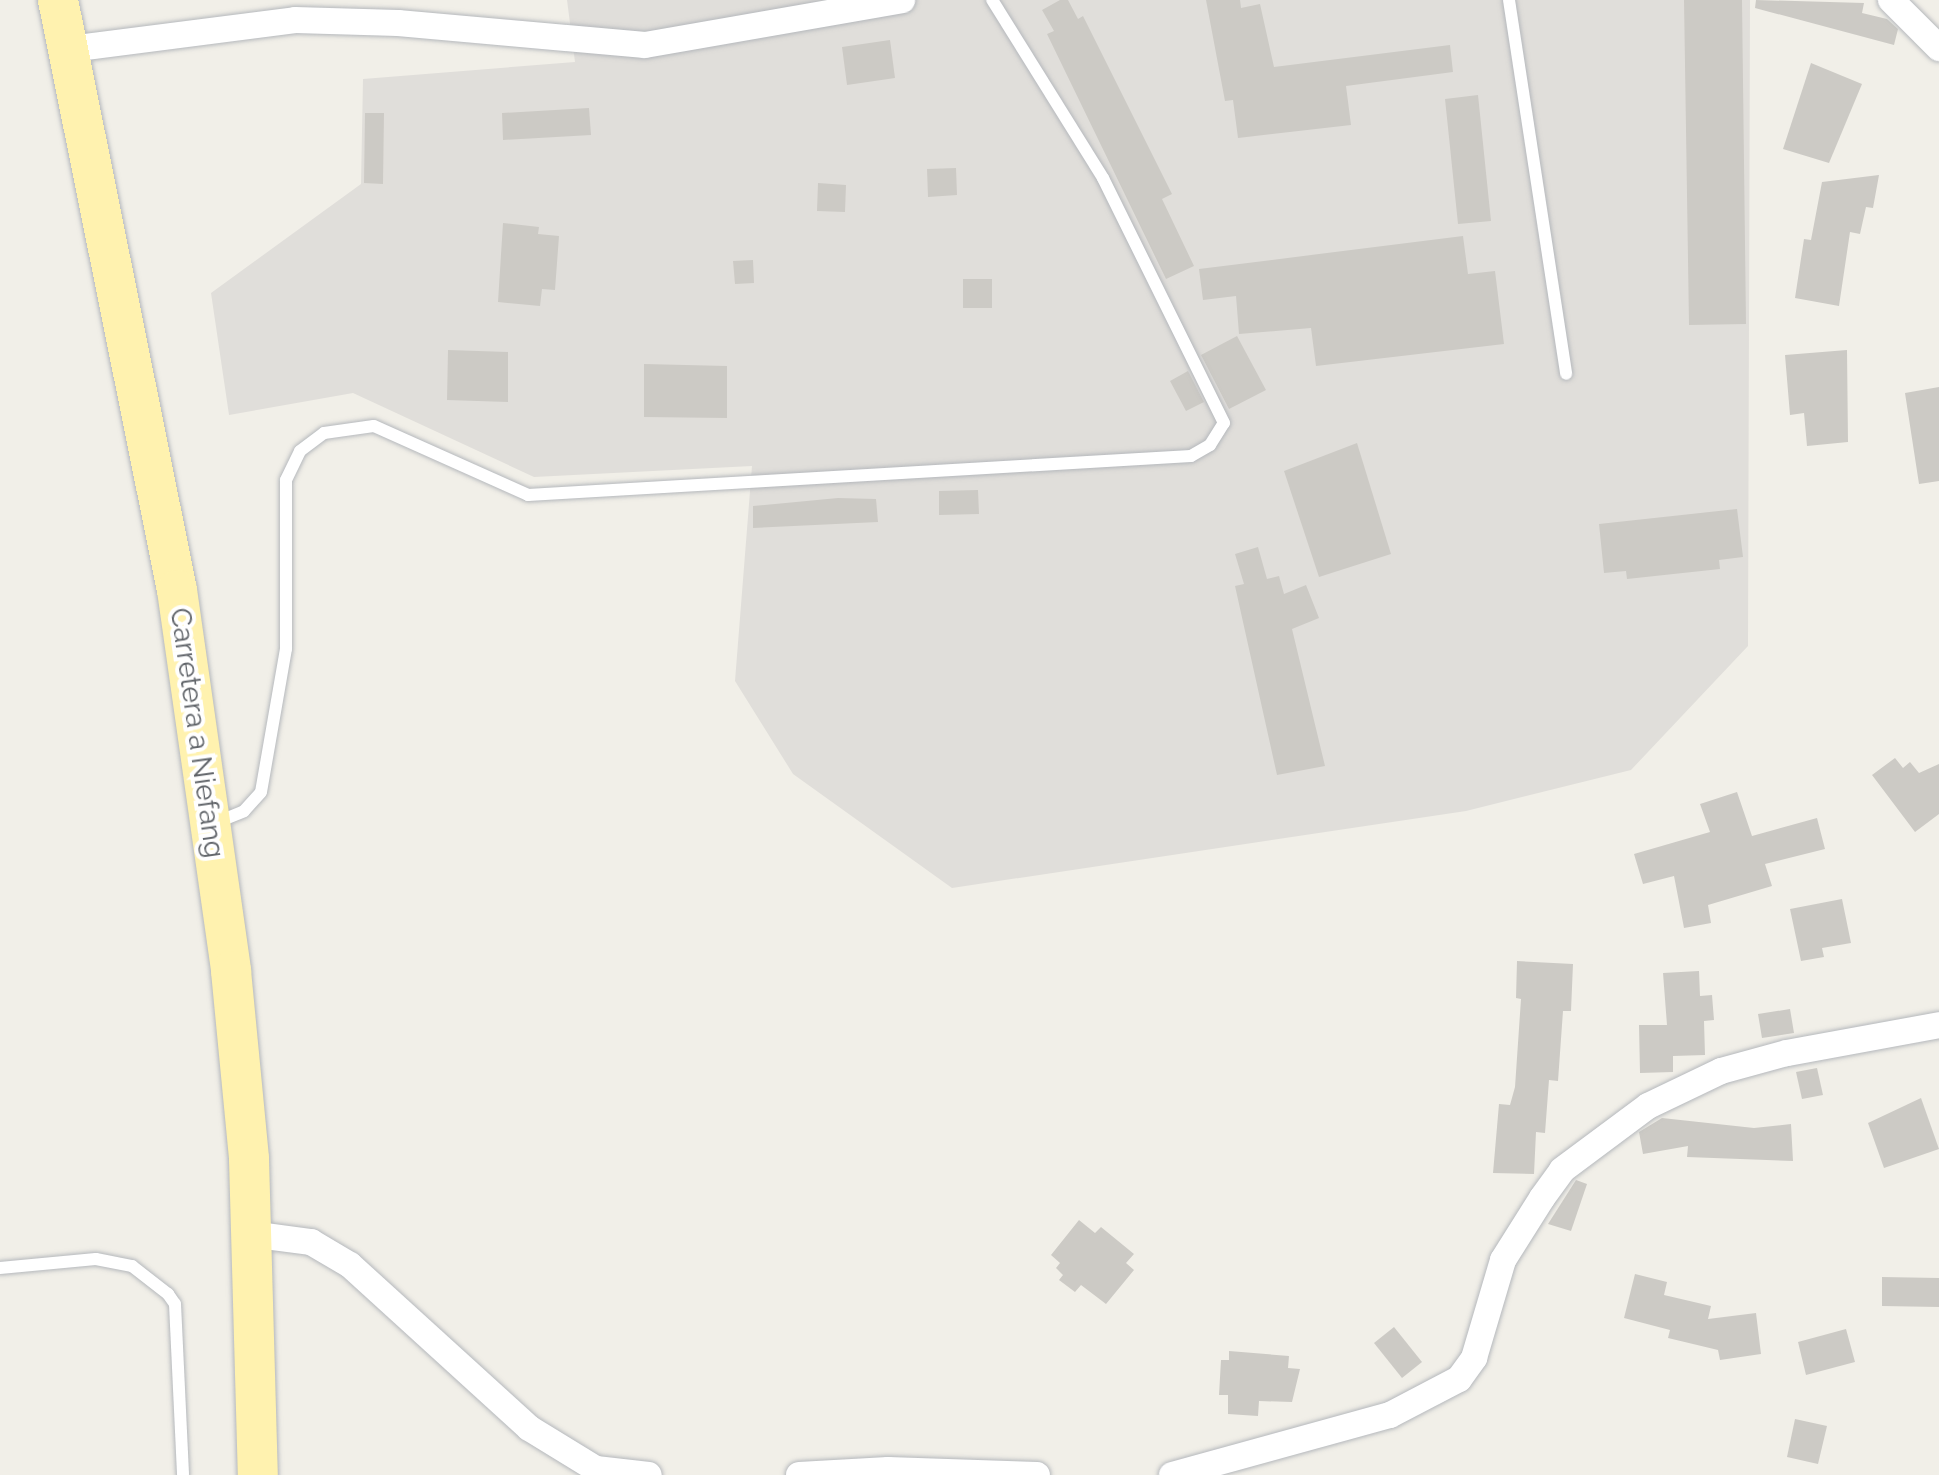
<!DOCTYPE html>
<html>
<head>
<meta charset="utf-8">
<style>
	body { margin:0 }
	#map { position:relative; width:1939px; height:1475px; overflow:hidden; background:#f1efe8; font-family:Raleway,sans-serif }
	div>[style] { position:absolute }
	.industrial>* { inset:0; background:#e0deda }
	.building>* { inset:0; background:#cccac5 }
	.roads { filter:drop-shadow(0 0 2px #b5b8bc) drop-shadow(0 0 2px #b5b8bc) }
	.lane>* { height:12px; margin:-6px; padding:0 6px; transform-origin:6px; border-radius:6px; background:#fff }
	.street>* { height:26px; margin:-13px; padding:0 13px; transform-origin:13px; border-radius:13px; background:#fff }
	.primary>* { height:40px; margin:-20px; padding:0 20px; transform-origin:20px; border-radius:20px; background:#fff2af }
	span { translate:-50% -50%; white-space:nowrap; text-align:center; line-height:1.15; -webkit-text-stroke:8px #fff; paint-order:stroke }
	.street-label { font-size:28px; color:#5f6368 }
</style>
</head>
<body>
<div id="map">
	<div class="industrial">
		<div style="clip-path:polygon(567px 0,1750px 0,1748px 646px,1631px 770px,1466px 811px,952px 888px,793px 774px,735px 681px,752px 466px,534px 477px,353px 393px,229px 415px,211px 293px,361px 184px,363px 79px,575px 62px)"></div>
	</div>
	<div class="building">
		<div style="clip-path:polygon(1060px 0,1068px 0,1078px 19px,1083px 16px,1172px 194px,1162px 199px,1194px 266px,1166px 279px,1047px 34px,1054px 31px,1042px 10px)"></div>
		<div style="clip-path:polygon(1206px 0,1240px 0,1241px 8px,1260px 4px,1274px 67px,1450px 45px,1453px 72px,1346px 86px,1351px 125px,1238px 138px,1233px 100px,1225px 101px)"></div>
		<div style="clip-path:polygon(1684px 0,1742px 0,1746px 324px,1689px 325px)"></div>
		<div style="clip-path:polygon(1756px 0,1864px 3px,1862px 13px,1887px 19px,1898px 29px,1894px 45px,1755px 8px)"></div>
		<div style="clip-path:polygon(890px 40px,895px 78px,847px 85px,842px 47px)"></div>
		<div style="clip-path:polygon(1811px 63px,1862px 84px,1829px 163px,1783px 149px)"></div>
		<div style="clip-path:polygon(1478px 95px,1491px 221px,1458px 224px,1445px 99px)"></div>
		<div style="clip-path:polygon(589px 108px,591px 135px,503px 140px,502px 113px)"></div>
		<div style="clip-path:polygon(365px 113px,384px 113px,383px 184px,364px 183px)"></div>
		<div style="clip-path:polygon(956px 168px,957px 195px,928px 197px,927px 169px)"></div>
		<div style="clip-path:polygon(1879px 175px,1873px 208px,1866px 207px,1860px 234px,1850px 232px,1839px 306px,1795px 298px,1804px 239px,1811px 240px,1822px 182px)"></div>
		<div style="clip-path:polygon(818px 183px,846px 185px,845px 212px,817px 211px)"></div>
		<div style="clip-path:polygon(503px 223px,539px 227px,538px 234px,559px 236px,555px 290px,542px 289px,540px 306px,498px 302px)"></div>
		<div style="clip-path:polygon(1463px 236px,1468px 274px,1495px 271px,1504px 344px,1316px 366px,1311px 328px,1239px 334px,1236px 296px,1203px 300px,1199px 269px)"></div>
		<div style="clip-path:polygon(753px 260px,754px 283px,735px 284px,733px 261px)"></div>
		<div style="clip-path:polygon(963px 279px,992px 279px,992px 308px,963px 308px)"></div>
		<div style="clip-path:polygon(1237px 336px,1266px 390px,1229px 409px,1201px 355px)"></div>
		<div style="clip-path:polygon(448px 350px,508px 352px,508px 402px,447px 400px)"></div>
		<div style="clip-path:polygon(1847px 350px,1848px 442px,1807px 446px,1804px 413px,1790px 415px,1785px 355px)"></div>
		<div style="clip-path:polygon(644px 364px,727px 366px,727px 418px,644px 417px)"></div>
		<div style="clip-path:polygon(1188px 371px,1204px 402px,1186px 411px,1170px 381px)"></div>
		<div style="clip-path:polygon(1939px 387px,1939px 481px,1919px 484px,1905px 393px)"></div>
		<div style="clip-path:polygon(1357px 443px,1391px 554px,1319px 577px,1284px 471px)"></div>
		<div style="clip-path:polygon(978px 490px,979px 514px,939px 515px,939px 491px)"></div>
		<div style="clip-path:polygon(838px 498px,876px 499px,878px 522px,753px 528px,753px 506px)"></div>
		<div style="clip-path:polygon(1737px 509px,1743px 557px,1719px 560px,1720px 569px,1627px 579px,1626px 571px,1604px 573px,1599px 524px)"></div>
		<div style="clip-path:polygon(1258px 547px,1267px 579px,1279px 576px,1284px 594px,1306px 585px,1319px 618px,1292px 629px,1325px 766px,1277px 775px,1235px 586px,1244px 584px,1235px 554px)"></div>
		<div style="clip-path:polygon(1895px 758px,1903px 768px,1910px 762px,1919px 773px,1939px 764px,1939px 814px,1915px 832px,1872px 775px)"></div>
		<div style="clip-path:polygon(1737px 792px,1752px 836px,1817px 818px,1825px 849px,1765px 864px,1772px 886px,1708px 905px,1711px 923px,1684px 928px,1674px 876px,1643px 884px,1634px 854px,1710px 832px,1700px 804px)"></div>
		<div style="clip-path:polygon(1842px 899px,1851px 943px,1822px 948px,1824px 957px,1801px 961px,1790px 909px)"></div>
		<div style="clip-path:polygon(1517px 961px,1573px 964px,1571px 1011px,1563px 1011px,1558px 1081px,1549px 1080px,1545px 1133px,1536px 1132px,1534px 1174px,1493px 1173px,1499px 1104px,1510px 1105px,1515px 1087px,1521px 999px,1516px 998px)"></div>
		<div style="clip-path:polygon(1699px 971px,1700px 996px,1712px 995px,1714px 1020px,1704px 1021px,1705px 1055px,1673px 1056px,1673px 1072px,1640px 1073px,1639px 1025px,1667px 1025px,1663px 973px)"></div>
		<div style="clip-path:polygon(1790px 1009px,1794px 1033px,1762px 1038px,1758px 1014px)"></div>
		<div style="clip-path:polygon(1817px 1068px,1823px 1095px,1802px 1099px,1796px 1072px)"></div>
		<div style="clip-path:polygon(1921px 1098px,1939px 1149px,1884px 1168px,1868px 1123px)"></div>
		<div style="clip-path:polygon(1662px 1118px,1754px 1128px,1791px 1124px,1793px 1161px,1687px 1157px,1688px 1146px,1643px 1154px,1639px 1132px)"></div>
		<div style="clip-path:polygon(1576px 1180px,1587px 1184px,1571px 1231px,1548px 1224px)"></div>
		<div style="clip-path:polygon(1079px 1220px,1095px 1233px,1101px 1227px,1134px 1254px,1126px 1263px,1134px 1270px,1106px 1304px,1081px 1285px,1075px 1292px,1059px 1280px,1063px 1275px,1056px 1268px,1060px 1263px,1051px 1255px)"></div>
		<div style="clip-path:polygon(1635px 1274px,1667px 1282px,1664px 1295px,1711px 1306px,1708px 1319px,1756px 1313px,1761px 1354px,1720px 1360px,1718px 1350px,1668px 1338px,1670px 1330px,1624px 1318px)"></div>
		<div style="clip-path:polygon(1882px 1277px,1939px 1278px,1939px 1307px,1882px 1306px)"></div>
		<div style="clip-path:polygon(1394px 1327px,1422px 1362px,1402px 1378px,1374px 1343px)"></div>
		<div style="clip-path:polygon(1846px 1329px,1855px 1362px,1806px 1375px,1798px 1342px)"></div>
		<div style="clip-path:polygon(1229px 1351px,1289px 1356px,1288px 1368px,1300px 1369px,1292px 1402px,1259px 1401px,1258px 1416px,1228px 1414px,1228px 1395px,1219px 1395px,1221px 1360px,1229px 1360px)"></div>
		<div style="clip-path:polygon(1795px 1419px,1827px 1426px,1818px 1464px,1787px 1457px)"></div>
	</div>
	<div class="roads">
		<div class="lane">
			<div style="left:1509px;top:0;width:378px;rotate:81.3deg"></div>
			<div style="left:215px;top:823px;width:31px;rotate:-22deg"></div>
			<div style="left:244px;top:811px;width:25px;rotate:-48deg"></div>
			<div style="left:261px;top:792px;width:145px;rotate:-80.1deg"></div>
			<div style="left:286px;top:649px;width:169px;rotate:-90deg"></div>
			<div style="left:286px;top:480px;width:32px;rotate:-64deg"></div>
			<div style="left:300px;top:451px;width:30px;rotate:-37deg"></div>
			<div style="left:324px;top:433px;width:50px;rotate:-8deg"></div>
			<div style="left:374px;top:426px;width:169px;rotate:24.1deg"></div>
			<div style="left:528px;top:495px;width:664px;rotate:-3.37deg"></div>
			<div style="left:1191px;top:456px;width:22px;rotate:-30deg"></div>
			<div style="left:1210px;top:445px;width:26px;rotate:-58deg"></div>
			<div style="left:1224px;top:423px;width:273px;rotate:-116.3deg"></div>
			<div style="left:1103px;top:178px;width:210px;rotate:-121.9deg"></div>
			<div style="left:0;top:1268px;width:96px;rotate:-5.4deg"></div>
			<div style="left:96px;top:1259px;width:37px;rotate:11deg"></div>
			<div style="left:132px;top:1266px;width:46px;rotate:37.9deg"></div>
			<div style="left:168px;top:1294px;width:12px;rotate:55deg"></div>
			<div style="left:175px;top:1304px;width:171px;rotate:87.3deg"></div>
		</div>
		<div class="street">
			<div style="left:1891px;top:0;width:68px;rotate:45deg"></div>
			<div style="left:70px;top:49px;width:227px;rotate:-7.3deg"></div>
			<div style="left:295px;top:20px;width:103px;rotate:1.7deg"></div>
			<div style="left:398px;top:23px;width:248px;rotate:5.1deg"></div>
			<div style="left:645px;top:45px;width:261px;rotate:-9.9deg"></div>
			<div style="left:250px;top:1234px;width:62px;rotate:7.5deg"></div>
			<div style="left:311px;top:1242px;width:45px;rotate:30.5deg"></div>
			<div style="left:350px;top:1265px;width:242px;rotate:42.3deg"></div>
			<div style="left:529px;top:1428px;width:79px;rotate:31.5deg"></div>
			<div style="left:596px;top:1469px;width:53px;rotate:6.5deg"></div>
			<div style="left:799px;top:1475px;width:89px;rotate:-3.2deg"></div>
			<div style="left:888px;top:1470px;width:149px;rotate:1.9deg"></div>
			<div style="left:1172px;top:1475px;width:226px;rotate:-15.4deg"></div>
			<div style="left:1390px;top:1415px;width:78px;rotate:-27.6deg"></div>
			<div style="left:1459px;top:1379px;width:26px;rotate:-54deg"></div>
			<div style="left:1474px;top:1358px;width:102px;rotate:-73.5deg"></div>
			<div style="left:1503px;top:1260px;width:73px;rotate:-57.8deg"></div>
			<div style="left:1542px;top:1198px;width:34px;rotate:-54deg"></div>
			<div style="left:1562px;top:1170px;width:107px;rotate:-36.7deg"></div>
			<div style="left:1648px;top:1106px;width:81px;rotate:-25.6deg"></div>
			<div style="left:1721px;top:1071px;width:68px;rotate:-15.3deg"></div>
			<div style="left:1787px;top:1053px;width:155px;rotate:-10.4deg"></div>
		</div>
		<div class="primary">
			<div style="left:58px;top:0;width:602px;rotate:78.6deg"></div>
			<div style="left:177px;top:590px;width:385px;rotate:81.9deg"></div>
			<div style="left:231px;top:971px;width:189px;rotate:84.5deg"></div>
			<div style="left:249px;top:1159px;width:316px;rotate:88.4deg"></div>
		</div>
	</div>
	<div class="street-label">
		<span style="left:197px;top:733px;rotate:82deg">Carretera a Niefang</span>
	</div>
</div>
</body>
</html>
